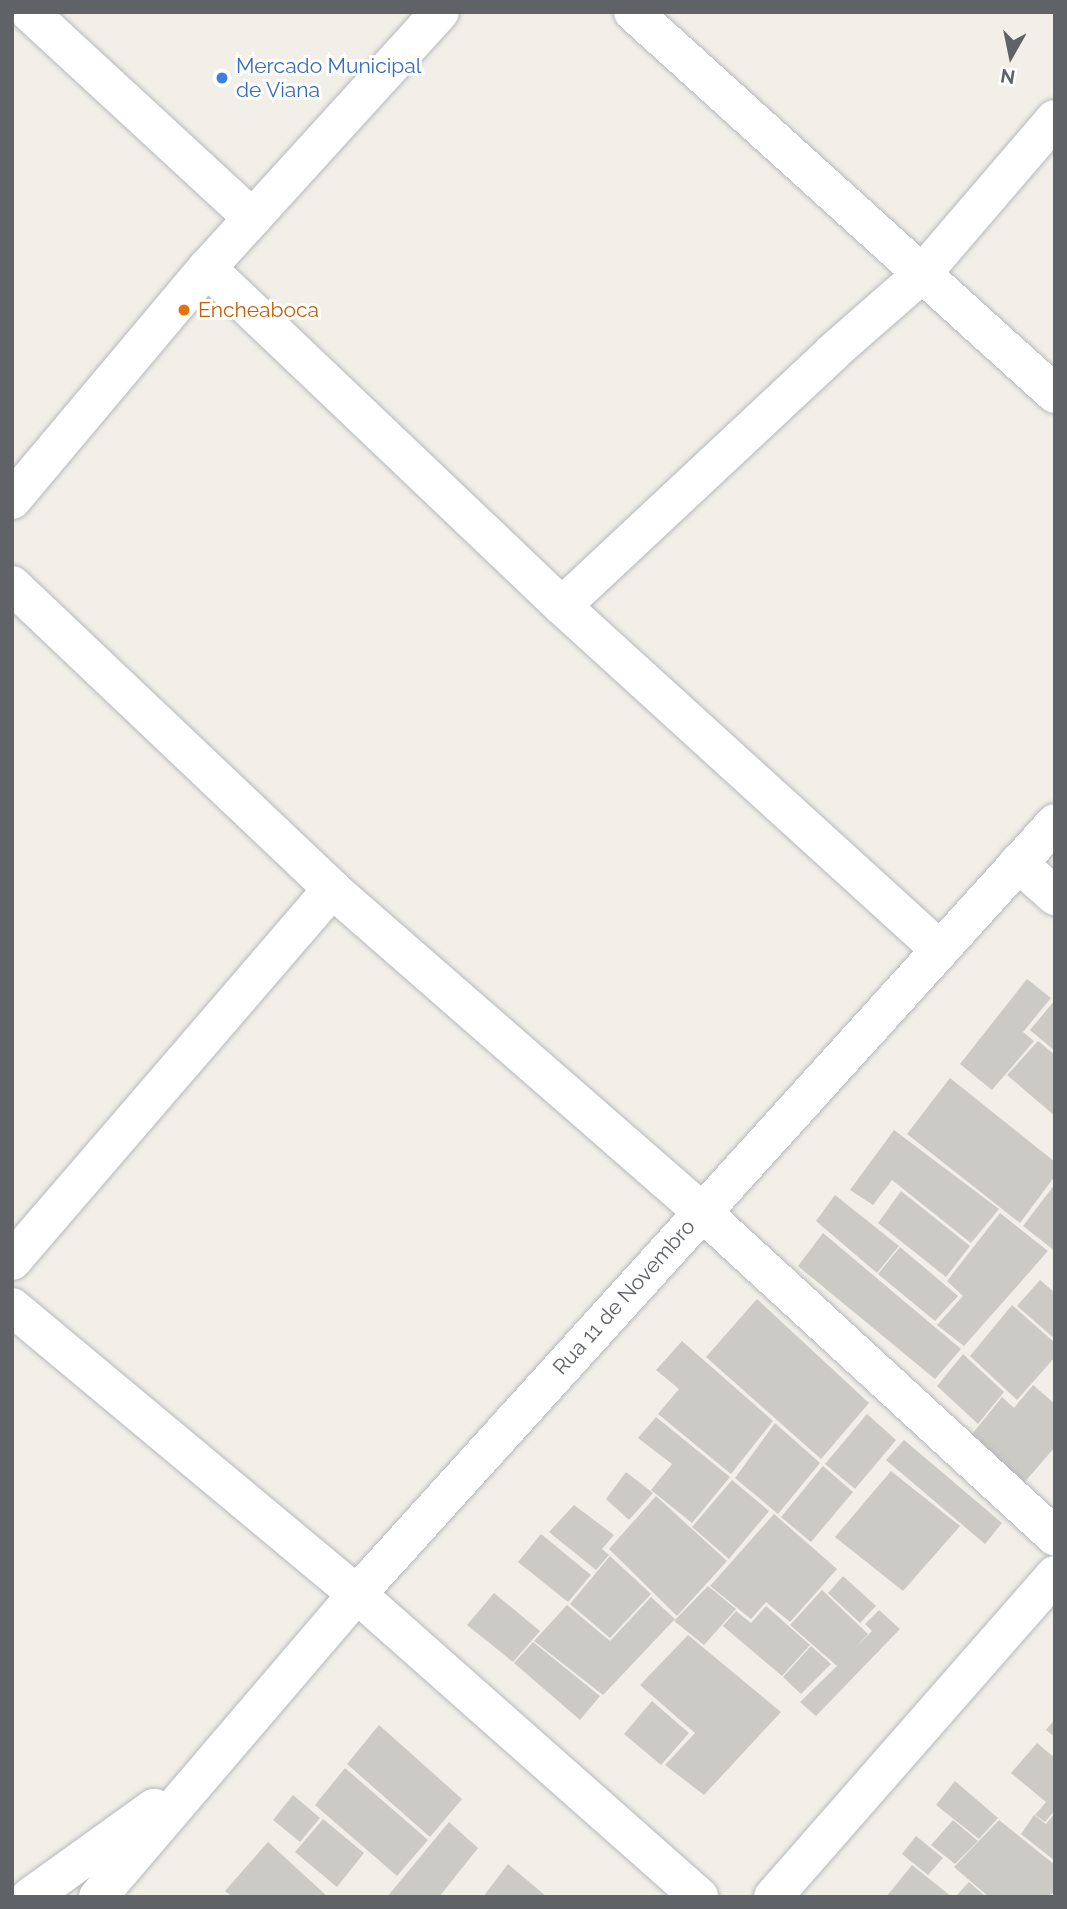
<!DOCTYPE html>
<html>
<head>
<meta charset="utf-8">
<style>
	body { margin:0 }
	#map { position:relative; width:1067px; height:1909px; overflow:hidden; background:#f1efe8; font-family:Raleway,sans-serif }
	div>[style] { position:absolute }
	.building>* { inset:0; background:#cccac5 }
	.roads { filter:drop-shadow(0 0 2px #b5b8bc) drop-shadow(0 0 2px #b5b8bc) }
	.minor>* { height:38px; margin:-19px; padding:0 19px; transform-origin:19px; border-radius:19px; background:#fff }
	.secondary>* { height:38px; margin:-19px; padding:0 19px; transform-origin:19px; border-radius:19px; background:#fff }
	.dots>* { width:19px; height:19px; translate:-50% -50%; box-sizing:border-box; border:4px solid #fff; border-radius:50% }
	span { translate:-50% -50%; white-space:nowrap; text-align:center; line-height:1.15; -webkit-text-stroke:6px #fff; paint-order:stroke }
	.shop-label { font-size:21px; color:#366cbe }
	.left { translate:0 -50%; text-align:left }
	.food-label { font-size:21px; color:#c56008 }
	.street-label { font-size:21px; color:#5f6368 }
	.frame { position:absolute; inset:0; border:14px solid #5f6368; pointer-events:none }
	.north { position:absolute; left:976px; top:21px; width:70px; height:70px; -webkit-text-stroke:5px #fff; paint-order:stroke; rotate:189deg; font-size:19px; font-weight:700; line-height:28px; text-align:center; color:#5f6368 }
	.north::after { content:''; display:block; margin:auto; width:24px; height:32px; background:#5f6368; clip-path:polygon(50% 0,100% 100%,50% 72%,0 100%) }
</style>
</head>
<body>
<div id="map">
	<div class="building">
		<div style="clip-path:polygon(1027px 979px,1051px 998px,1023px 1032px,1034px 1041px,992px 1090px,960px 1064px)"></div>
		<div style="clip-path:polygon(1055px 1000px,1055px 1051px,1030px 1030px)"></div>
		<div style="clip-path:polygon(1038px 1041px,1055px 1055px,1055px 1116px,1007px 1075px)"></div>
		<div style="clip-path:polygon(950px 1078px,1055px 1162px,1055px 1176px,1020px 1223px,907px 1134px)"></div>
		<div style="clip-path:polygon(894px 1130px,999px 1209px,971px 1243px,892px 1180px,873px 1205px,850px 1190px)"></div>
		<div style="clip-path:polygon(1055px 1184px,1055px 1251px,1023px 1226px)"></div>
		<div style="clip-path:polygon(901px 1191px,970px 1246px,946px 1277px,878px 1223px)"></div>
		<div style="clip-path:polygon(835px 1195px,899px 1246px,877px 1273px,816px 1221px)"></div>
		<div style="clip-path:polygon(1000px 1213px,1048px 1251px,964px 1346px,937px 1325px,963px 1296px,947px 1281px)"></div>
		<div style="clip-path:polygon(823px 1233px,961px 1349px,935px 1379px,798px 1266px)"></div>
		<div style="clip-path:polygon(900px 1247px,958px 1296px,935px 1321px,878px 1274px)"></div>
		<div style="clip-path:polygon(1040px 1280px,1055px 1293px,1055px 1339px,1017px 1306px)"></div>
		<div style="clip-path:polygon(757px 1299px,869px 1403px,821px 1459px,706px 1357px)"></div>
		<div style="clip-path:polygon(1012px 1305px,1055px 1343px,1055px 1357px,1017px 1400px,970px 1356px)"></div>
		<div style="clip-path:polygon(682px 1341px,773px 1421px,731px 1474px,658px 1414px,679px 1389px,656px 1370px)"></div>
		<div style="clip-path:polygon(963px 1354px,1004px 1392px,978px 1424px,937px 1386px)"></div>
		<div style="clip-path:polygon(1033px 1385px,1055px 1404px,1055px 1447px,1022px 1485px,969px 1438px,1002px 1397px,1014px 1408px)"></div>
		<div style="clip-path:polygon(867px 1414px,896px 1440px,855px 1489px,825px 1464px)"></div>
		<div style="clip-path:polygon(656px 1417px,730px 1477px,692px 1523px,651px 1490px,672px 1464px,638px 1438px)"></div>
		<div style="clip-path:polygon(775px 1423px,820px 1463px,778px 1514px,735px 1478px)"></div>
		<div style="clip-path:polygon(904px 1440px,1002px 1523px,985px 1544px,886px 1460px)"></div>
		<div style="clip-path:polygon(823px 1466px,853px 1492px,811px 1542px,781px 1517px)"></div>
		<div style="clip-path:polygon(891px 1471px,960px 1526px,903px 1591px,835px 1537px)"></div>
		<div style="clip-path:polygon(626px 1472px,653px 1493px,629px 1520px,606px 1499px)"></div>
		<div style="clip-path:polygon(732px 1480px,769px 1511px,729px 1559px,692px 1527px)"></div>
		<div style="clip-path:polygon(656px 1496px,727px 1561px,677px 1616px,609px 1549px)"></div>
		<div style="clip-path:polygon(574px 1505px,614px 1535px,602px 1549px,609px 1555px,596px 1570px,549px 1532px)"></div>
		<div style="clip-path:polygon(774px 1514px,837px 1569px,790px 1622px,766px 1602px,751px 1619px,710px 1586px)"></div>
		<div style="clip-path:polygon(541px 1534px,591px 1575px,568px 1602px,518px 1562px)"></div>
		<div style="clip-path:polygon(610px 1556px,651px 1594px,610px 1638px,570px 1604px)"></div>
		<div style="clip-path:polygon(843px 1576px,876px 1606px,860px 1623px,828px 1593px)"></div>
		<div style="clip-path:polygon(708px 1586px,736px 1609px,704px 1645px,674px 1621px)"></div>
		<div style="clip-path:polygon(822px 1590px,868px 1634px,856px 1647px,872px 1631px,865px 1624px,879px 1610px,900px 1629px,816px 1716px,800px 1702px,837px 1666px,790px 1625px)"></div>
		<div style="clip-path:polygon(494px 1593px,540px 1631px,513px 1662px,467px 1625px)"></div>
		<div style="clip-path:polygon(651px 1597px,675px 1619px,603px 1695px,534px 1641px,567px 1605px,610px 1641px)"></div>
		<div style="clip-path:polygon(766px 1606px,810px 1645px,782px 1676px,723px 1626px,736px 1611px,751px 1623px)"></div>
		<div style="clip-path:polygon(688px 1635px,781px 1712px,704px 1795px,665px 1765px,695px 1733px,640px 1685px)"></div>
		<div style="clip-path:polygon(533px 1642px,600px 1696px,580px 1720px,514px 1663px)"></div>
		<div style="clip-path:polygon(811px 1646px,831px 1664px,801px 1694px,783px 1677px)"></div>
		<div style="clip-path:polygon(652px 1701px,689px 1733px,661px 1765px,624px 1734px)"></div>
		<div style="clip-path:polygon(1055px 1719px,1055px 1737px,1046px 1730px)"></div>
		<div style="clip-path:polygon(379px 1725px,462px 1799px,430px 1837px,347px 1764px)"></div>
		<div style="clip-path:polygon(1037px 1743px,1055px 1758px,1055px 1810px,1045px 1822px,1035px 1815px,1046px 1802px,1011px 1773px)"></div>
		<div style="clip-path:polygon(345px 1768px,428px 1840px,397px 1876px,315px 1805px)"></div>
		<div style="clip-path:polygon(955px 1781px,998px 1818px,979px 1839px,936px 1805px)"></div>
		<div style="clip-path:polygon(293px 1795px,320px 1818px,300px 1842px,273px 1820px)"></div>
		<div style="clip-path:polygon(1055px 1813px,1055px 1861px,1021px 1834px,1034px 1815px,1046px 1824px)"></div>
		<div style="clip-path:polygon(323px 1819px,364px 1853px,337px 1887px,295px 1852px)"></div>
		<div style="clip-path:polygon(953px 1820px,978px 1841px,955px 1864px,931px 1845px)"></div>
		<div style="clip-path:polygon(999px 1820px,1055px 1865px,1055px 1890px,1049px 1897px,989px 1897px,954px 1867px)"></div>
		<div style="clip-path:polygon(449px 1822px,478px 1848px,439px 1897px,387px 1897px)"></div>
		<div style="clip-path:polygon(916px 1836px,943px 1858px,928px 1875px,902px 1854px)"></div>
		<div style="clip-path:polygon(268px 1842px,328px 1897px,233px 1897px,225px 1891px)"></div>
		<div style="clip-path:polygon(508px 1864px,547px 1897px,483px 1897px)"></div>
		<div style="clip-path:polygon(912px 1865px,952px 1897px,886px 1897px)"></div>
		<div style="clip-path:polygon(969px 1882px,986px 1897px,955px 1897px)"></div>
	</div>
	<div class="roads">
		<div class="minor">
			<div style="left:29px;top:12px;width:304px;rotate:42.7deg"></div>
			<div style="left:633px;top:12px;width:569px;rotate:42.15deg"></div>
			<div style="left:207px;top:268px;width:490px;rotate:43.6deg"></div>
			<div style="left:562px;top:606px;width:510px;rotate:42.3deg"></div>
			<div style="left:12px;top:500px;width:303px;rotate:-50deg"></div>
			<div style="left:207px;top:268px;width:346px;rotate:-47.7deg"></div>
			<div style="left:12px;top:585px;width:441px;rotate:43.5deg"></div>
			<div style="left:332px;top:889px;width:490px;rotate:41.1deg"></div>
			<div style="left:701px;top:1211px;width:481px;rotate:42.6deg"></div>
			<div style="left:562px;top:606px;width:371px;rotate:-43.1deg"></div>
			<div style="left:833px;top:352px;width:118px;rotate:-41.2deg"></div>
			<div style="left:922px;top:274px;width:204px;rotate:-49.4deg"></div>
			<div style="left:1018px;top:863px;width:50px;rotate:41.7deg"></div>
			<div style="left:12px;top:1261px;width:491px;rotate:-49.3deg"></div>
			<div style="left:12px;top:1307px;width:449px;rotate:39.8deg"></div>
			<div style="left:357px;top:1594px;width:457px;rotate:41.5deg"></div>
			<div style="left:773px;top:1897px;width:428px;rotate:-48.8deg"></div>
		</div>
		<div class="secondary">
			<div style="left:30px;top:1897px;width:153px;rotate:-35.7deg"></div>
			<div style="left:98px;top:1897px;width:399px;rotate:-49.5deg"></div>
			<div style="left:357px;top:1594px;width:1040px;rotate:-47.84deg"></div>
		</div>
	</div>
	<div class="dots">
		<div style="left:222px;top:78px;background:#3f7fe0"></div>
		<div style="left:184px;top:310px;background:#e8710a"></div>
	</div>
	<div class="shop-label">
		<span class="left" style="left:236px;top:78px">Mercado Municipal<br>de Viana</span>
	</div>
	<div class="food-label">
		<span class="left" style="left:198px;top:310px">Encheaboca</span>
	</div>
	<div class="street-label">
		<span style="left:624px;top:1297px;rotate:-48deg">Rua 11 de Novembro</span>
	</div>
	<div class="frame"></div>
	<div class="north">N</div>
</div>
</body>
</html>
